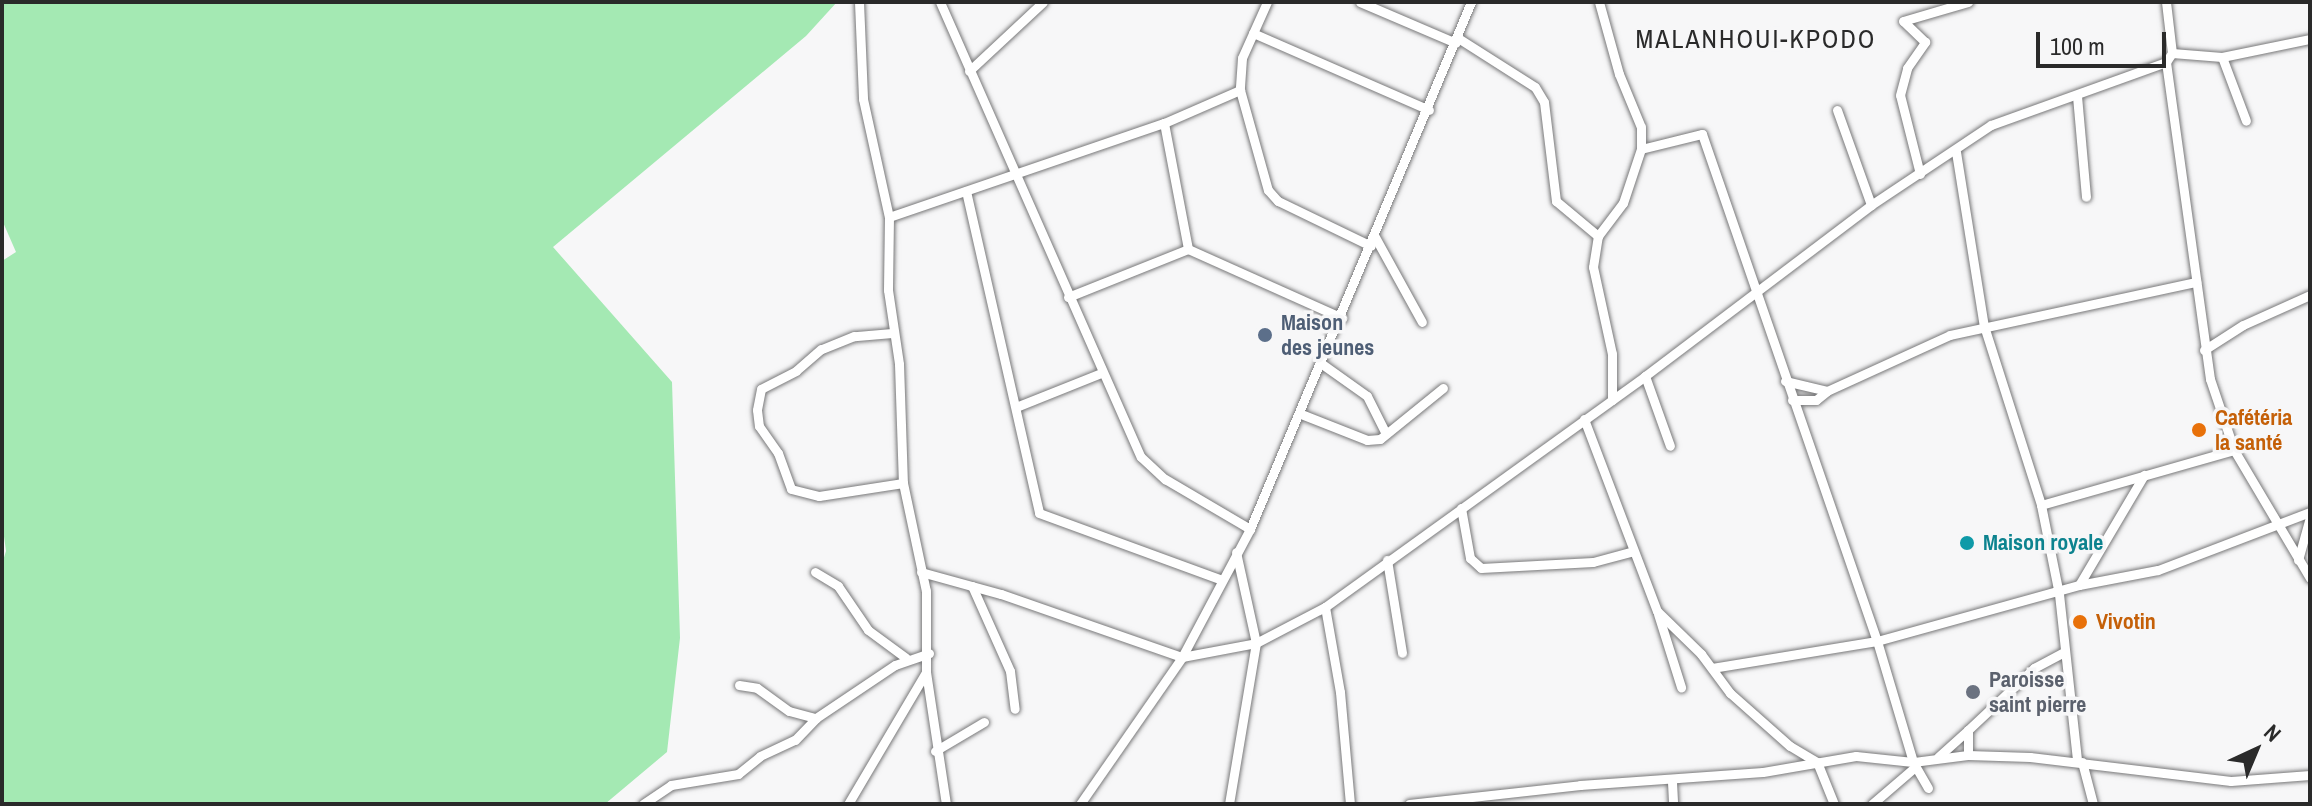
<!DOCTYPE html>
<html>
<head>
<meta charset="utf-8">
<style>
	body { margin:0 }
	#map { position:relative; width:2312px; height:806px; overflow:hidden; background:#f7f7f8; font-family:"Archivo Narrow",sans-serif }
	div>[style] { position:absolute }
	.green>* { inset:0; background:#a4e9b3 }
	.roads { filter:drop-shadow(0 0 2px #787879) drop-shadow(0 0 2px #787879) }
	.minor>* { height:9px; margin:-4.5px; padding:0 4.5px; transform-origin:4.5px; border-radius:4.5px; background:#fff }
	.dots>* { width:22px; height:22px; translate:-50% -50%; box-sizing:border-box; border:4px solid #f7f7f8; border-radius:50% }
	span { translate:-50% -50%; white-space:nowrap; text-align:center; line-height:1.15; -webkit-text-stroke:7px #f7f7f8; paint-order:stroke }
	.service-label { font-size:22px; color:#4e5e75; font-weight:700 }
	.left { translate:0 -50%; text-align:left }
	.food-label { font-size:22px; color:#c56008; font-weight:700 }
	.culture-label { font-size:22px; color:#0d838f; font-weight:700 }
	.worship-label { font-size:22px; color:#5b616d; font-weight:700 }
	.quarter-label { font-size:26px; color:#2a2a2a; letter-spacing:2px }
	.frame { position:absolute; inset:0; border:4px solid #2a2a2a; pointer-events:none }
	.north { position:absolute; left:2216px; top:710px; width:80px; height:80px; -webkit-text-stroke:6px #f7f7f8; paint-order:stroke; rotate:44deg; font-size:22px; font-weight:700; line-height:32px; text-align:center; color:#2a2a2a }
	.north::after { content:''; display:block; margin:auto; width:28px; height:36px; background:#2a2a2a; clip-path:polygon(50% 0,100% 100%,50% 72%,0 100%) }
	.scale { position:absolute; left:2036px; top:32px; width:130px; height:36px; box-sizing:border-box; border:4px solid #2a2a2a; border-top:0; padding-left:10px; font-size:24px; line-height:28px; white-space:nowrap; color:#2a2a2a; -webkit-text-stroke:6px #f7f7f8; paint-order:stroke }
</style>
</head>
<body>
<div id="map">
	<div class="green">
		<div style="clip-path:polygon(2px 2px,837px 2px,806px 36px,553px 247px,672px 382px,680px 638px,667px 752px,605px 804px,2px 804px,2px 564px,6px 551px,2px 522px,2px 261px,16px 252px,2px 220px)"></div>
	</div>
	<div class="roads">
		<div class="minor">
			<div style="left:859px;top:2px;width:97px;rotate:87.6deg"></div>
			<div style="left:863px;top:99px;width:121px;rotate:77.6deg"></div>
			<div style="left:889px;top:217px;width:73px;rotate:90.8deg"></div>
			<div style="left:888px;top:290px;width:75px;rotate:81.5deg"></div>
			<div style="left:899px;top:364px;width:119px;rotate:88.1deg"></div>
			<div style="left:903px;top:483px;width:110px;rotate:78deg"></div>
			<div style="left:926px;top:591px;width:81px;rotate:90deg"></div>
			<div style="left:926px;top:672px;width:134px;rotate:81.4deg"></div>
			<div style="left:940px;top:2px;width:497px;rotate:66.2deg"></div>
			<div style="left:1141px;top:457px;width:33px;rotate:43deg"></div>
			<div style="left:1165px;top:479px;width:99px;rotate:30.5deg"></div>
			<div style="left:1267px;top:2px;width:61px;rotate:114.1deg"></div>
			<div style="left:1242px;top:58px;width:32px;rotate:94deg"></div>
			<div style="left:1240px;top:90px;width:104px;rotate:74.4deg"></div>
			<div style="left:1268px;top:190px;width:15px;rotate:48deg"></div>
			<div style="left:1278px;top:201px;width:103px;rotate:25.8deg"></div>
			<div style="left:1360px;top:2px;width:104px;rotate:23.1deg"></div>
			<div style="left:1599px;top:2px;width:75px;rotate:74.5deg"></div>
			<div style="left:1619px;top:74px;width:57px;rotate:67.5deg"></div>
			<div style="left:1641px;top:127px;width:22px;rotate:90deg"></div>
			<div style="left:1641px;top:149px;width:63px;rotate:-13.8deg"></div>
			<div style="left:1702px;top:134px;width:536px;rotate:70.96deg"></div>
			<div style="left:1877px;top:641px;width:126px;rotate:73.4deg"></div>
			<div style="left:1913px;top:762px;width:30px;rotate:60deg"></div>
			<div style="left:2166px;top:2px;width:51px;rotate:83.3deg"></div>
			<div style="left:2172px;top:53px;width:11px;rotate:124deg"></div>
			<div style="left:2166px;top:62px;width:320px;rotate:82.1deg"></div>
			<div style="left:2210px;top:379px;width:75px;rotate:71.3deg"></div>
			<div style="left:2234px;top:450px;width:149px;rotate:59.3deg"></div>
			<div style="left:1253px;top:33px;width:192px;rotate:23.6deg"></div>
			<div style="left:1458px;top:38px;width:91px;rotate:32.5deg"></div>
			<div style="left:1535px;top:87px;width:17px;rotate:59deg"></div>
			<div style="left:1544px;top:102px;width:100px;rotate:83.1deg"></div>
			<div style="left:1556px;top:201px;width:55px;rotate:39.8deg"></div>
			<div style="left:2172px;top:53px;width:50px;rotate:4.6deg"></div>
			<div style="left:2222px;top:57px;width:90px;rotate:-11.6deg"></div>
			<div style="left:2222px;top:57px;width:68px;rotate:69.4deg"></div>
			<div style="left:969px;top:71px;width:101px;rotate:-43deg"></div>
			<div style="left:2077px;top:96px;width:101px;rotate:84.9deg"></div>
			<div style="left:1837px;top:110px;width:101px;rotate:70.3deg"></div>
			<div style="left:1164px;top:123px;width:128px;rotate:79.2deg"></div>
			<div style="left:1956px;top:152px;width:176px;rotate:80.9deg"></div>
			<div style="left:1984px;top:326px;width:188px;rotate:72.3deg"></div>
			<div style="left:2041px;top:505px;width:91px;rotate:78.6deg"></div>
			<div style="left:2059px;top:594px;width:168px;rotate:83.8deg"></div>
			<div style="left:1920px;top:174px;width:81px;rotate:-104.2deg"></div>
			<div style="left:1900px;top:95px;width:28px;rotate:-75deg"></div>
			<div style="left:1907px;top:68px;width:32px;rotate:-55deg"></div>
			<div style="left:1925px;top:42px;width:30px;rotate:-136deg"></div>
			<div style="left:1903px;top:21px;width:68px;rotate:-16.3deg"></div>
			<div style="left:966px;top:191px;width:330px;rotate:77.2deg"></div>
			<div style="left:1039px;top:513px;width:195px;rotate:20.1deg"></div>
			<div style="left:889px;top:217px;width:291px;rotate:-18.9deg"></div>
			<div style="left:1164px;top:123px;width:83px;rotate:-23.5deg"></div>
			<div style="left:1375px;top:237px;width:97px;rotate:61.1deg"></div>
			<div style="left:1068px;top:297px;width:129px;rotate:-21.8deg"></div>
			<div style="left:1188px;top:249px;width:169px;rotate:24.1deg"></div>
			<div style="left:892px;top:333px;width:38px;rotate:175deg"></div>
			<div style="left:854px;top:336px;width:35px;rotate:158deg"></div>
			<div style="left:821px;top:349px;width:33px;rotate:139deg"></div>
			<div style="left:796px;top:371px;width:39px;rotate:153deg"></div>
			<div style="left:761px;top:389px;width:21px;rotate:101deg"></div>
			<div style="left:757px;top:410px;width:16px;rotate:83deg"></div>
			<div style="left:759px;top:426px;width:33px;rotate:55deg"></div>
			<div style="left:778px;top:453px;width:38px;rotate:70deg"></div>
			<div style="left:791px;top:489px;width:29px;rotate:14deg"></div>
			<div style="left:819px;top:496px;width:85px;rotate:-8.8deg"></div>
			<div style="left:2204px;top:350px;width:46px;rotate:-32.7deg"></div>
			<div style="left:2243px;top:325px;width:73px;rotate:-24.1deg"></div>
			<div style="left:1322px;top:364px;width:55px;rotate:35.4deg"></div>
			<div style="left:1367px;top:396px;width:42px;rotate:63.4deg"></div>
			<div style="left:1645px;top:376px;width:74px;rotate:70.3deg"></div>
			<div style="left:1785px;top:381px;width:43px;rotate:13.4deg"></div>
			<div style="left:1827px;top:391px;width:135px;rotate:-24.5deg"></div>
			<div style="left:1950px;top:335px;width:252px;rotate:-12.2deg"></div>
			<div style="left:1612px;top:400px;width:46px;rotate:-90deg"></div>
			<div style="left:1612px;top:354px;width:89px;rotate:-102.3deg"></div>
			<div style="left:1593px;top:267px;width:31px;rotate:-81deg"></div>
			<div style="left:1598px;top:236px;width:41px;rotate:-52.9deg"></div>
			<div style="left:1623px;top:203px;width:57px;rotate:-71.6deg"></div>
			<div style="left:1792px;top:400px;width:24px"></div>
			<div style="left:1816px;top:400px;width:14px;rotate:-39deg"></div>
			<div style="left:1016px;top:407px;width:92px;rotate:-21.8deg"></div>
			<div style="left:1301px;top:414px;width:71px;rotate:21.5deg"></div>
			<div style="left:1367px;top:440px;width:13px;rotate:-4deg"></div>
			<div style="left:1380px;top:439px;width:81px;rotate:-39deg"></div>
			<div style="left:1584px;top:419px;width:205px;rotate:69.2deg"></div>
			<div style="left:1657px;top:611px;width:62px;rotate:44.3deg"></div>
			<div style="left:1701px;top:654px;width:49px;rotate:53.4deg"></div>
			<div style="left:1730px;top:693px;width:80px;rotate:41.5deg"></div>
			<div style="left:1790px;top:746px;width:31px;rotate:31deg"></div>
			<div style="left:1817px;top:762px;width:45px;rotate:68deg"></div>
			<div style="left:2041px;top:505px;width:201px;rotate:-15.9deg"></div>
			<div style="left:1461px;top:508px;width:51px;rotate:79.8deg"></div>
			<div style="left:1470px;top:558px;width:15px;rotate:42deg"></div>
			<div style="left:1481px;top:568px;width:112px;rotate:-3.1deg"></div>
			<div style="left:1593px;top:562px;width:39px;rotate:-15deg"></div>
			<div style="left:1387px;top:560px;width:94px;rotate:80.8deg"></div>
			<div style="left:2298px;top:560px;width:45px;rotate:-74.4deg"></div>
			<div style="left:815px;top:572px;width:27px;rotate:31deg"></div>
			<div style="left:838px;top:586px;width:53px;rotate:55.7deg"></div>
			<div style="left:868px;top:630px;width:47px;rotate:36.4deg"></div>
			<div style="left:921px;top:572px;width:83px;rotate:15.4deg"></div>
			<div style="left:1001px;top:594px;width:192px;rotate:19.2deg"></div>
			<div style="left:1182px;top:657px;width:75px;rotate:-10.7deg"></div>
			<div style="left:1256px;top:643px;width:78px;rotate:-27.6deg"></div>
			<div style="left:1325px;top:607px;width:395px;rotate:-35.8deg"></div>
			<div style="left:1645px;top:376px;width:283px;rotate:-37.1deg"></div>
			<div style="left:1871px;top:205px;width:144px;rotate:-33.7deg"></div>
			<div style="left:1991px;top:125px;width:186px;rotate:-19.8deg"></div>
			<div style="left:2079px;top:585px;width:128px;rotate:-59.4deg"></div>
			<div style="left:972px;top:586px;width:93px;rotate:65.9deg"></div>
			<div style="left:1010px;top:671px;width:38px;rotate:83deg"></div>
			<div style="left:1325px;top:607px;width:86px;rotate:80deg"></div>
			<div style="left:1340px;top:692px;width:112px;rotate:84.9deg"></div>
			<div style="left:1658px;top:614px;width:77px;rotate:72.5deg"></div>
			<div style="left:1712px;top:668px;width:167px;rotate:-9.3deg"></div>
			<div style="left:1877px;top:641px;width:210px;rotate:-15.5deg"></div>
			<div style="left:2079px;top:585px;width:80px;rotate:-10.8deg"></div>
			<div style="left:2158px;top:570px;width:163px;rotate:-20.9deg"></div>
			<div style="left:739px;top:685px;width:18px;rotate:9deg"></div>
			<div style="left:757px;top:688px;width:39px;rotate:36deg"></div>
			<div style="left:789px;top:711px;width:28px;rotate:15deg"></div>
			<div style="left:935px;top:751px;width:57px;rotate:-30.6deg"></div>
			<div style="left:1968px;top:755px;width:25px;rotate:-90deg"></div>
			<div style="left:1968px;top:730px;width:91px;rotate:-43.2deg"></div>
			<div style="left:2034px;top:668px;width:34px;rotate:-28deg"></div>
			<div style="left:1938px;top:757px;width:40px;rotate:-42deg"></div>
			<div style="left:2082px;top:762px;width:43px;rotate:75.3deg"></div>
			<div style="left:1672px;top:782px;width:22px;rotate:87deg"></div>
			<div style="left:643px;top:804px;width:34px;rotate:-34deg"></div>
			<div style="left:671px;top:785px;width:68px;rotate:-9.3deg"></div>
			<div style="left:738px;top:774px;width:28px;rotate:-39deg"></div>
			<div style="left:760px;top:756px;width:38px;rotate:-25deg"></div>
			<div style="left:795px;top:740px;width:30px;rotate:-46deg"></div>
			<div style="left:816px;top:718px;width:95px;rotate:-33.9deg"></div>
			<div style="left:895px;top:665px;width:36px;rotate:-19deg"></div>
			<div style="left:848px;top:804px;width:153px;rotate:-59.4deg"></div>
			<div style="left:1080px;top:804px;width:179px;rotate:-55.2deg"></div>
			<div style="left:1182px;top:657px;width:145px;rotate:-62deg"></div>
			<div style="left:1250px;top:529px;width:571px;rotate:-67.25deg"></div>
			<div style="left:1229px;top:804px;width:163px;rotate:-80.5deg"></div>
			<div style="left:1256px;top:643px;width:93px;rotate:-102.4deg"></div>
			<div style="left:1409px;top:804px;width:172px;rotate:-6.3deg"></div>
			<div style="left:1580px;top:785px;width:183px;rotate:-4.1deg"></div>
			<div style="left:1763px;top:772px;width:94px;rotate:-9.8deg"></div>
			<div style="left:1856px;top:756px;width:57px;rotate:6deg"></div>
			<div style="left:1913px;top:762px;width:55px;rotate:-7.3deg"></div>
			<div style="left:1968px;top:755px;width:62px;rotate:1.8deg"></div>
			<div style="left:2030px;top:757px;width:202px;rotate:6.8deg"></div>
			<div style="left:2231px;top:781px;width:79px;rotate:-4.3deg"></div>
			<div style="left:1872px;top:804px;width:57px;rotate:-40.7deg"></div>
		</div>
	</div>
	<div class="dots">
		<div style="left:1265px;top:335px;background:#5c6f8a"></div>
		<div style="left:2199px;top:430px;background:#e8710a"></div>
		<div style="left:1967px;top:543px;background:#0f9aa8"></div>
		<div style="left:2080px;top:622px;background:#e8710a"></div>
		<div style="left:1973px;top:692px;background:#6b7280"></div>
	</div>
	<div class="service-label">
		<span class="left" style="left:1281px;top:335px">Maison<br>des jeunes</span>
	</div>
	<div class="food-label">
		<span class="left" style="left:2215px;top:430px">Cafétéria<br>la santé</span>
		<span class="left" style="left:2096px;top:622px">Vivotin</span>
	</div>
	<div class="culture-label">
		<span class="left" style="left:1983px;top:543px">Maison royale</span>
	</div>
	<div class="worship-label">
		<span class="left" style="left:1989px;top:692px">Paroisse<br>saint pierre</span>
	</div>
	<div class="quarter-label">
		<span style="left:1756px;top:39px">MALANHOUI-KPODO</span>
	</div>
	<div class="frame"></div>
	<div class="north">N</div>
	<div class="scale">100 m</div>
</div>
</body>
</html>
